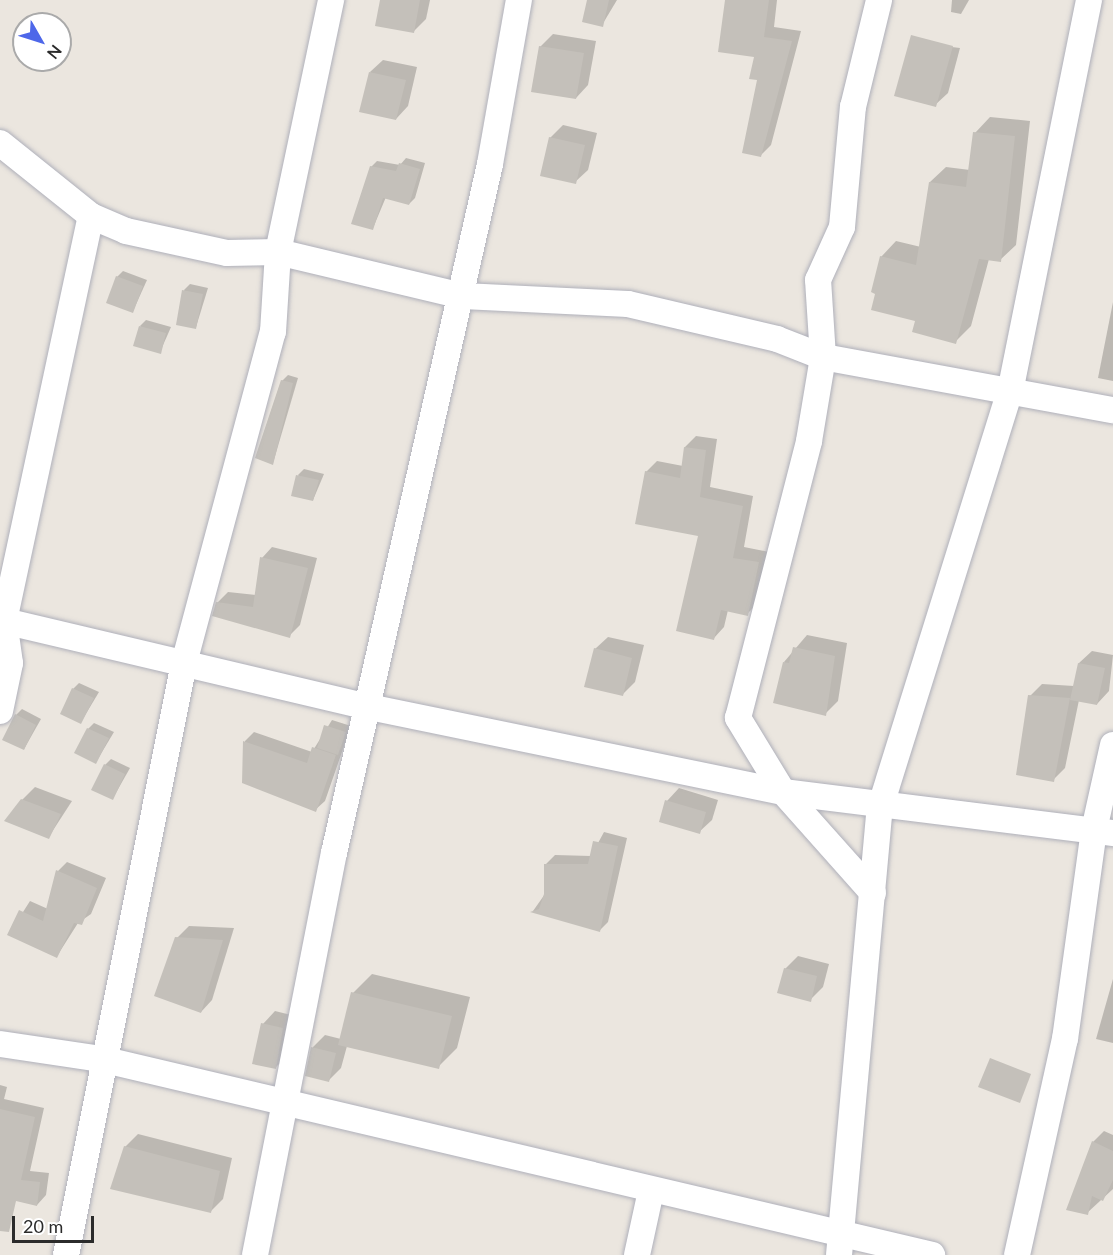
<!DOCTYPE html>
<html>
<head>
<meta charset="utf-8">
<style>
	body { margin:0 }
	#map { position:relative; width:1113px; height:1255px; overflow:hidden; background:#ebe6df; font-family:Lato,sans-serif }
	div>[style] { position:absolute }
	.shadow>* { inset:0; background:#0003 }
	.building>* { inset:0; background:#c4c0ba }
	.roads { filter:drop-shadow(0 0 2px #afb0ba) drop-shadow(0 0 2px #afb0ba) }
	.minor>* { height:26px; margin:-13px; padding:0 13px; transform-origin:13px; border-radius:13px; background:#fff }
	span { translate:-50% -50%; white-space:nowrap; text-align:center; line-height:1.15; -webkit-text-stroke:5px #fff; paint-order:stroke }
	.north { position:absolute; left:12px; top:12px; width:60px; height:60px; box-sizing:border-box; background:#fff; border:2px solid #aaa; border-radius:50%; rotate:129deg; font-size:16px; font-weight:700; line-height:24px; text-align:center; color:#2b2b2b }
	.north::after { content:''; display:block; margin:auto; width:21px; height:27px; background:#4e67e9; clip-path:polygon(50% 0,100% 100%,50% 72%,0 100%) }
	.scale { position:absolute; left:12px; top:1216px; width:82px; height:27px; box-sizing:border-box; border:3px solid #2b2b2b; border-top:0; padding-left:8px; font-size:18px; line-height:21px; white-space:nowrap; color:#2b2b2b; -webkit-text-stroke:4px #fff; paint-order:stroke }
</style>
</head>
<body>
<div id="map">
	<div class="shadow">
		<div style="clip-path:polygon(382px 0,430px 0,426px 19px,414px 31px)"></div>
		<div style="clip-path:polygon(589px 0,617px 0,602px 25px)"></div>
		<div style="clip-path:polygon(726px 0,777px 0,774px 27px,801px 31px,771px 145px,760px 156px,756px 56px)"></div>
		<div style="clip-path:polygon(952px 0,969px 0,961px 14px,951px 12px)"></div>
		<div style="clip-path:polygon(553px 34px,596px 41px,588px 85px,576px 98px,540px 47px)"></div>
		<div style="clip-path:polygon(919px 43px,960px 48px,948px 93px,935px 105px)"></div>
		<div style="clip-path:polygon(383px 60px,417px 67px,408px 106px,396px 119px,370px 72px)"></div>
		<div style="clip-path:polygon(990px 117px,1030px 121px,1016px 245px,1000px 260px,989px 259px,971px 326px,955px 342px,917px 320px,881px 257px,896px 241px,921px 247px,930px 182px,946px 167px,970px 170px,975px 133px)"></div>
		<div style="clip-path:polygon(563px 125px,597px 133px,588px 170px,575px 182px,550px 138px)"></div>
		<div style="clip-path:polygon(406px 158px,425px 163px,415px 198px,409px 204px,386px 197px,373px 228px,371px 167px,377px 161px,400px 165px)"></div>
		<div style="clip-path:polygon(123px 271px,147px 280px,133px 311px,117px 277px)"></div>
		<div style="clip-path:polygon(190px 284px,208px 288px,196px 327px,184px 290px)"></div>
		<div style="clip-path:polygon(1113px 302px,1113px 381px,1098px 378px)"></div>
		<div style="clip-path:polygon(146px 320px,171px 327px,160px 352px,140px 326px)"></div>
		<div style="clip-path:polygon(288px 375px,298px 378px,273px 463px,282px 381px)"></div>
		<div style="clip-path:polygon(696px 436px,717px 439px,710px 487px,753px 496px,744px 547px,769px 552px,758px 603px,747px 614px,728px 610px,724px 627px,714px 638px,700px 535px,646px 472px,657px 461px,683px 466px,685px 447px)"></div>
		<div style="clip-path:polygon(304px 469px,324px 474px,313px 500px,298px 475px)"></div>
		<div style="clip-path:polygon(272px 547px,317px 558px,300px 625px,289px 636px,217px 603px,228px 592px,256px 595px,262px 558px)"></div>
		<div style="clip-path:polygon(807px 635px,847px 643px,838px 701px,825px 714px,784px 662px)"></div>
		<div style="clip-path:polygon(608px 637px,644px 645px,635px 682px,622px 695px,595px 649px)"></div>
		<div style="clip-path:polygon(1092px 651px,1113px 655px,1109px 691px,1097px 704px,1079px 700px,1065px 768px,1053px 780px,1030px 696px,1042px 684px,1074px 686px,1079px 663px)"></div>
		<div style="clip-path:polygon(79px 683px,99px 692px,81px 722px,73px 689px)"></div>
		<div style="clip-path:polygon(22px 709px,41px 719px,24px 749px,16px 715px)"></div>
		<div style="clip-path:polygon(332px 720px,351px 726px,325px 801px,315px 810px,244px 782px,245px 741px,254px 732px,312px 752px)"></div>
		<div style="clip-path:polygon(94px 723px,114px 732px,96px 762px,88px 729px)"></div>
		<div style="clip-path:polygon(111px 759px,130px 768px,113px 798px,105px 765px)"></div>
		<div style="clip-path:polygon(35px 787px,72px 801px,48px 838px,22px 800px)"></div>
		<div style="clip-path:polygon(679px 788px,718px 800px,712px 820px,699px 832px,667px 801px)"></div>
		<div style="clip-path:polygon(604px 832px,627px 838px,608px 922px,599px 931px,533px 911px,545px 894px,546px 864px,555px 855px,591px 856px)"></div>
		<div style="clip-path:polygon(67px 862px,106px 878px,91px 914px,78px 923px,57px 956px,9px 934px,30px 901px,48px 909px,58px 871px)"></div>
		<div style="clip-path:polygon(189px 926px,234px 928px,212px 1000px,201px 1012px,177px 938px)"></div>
		<div style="clip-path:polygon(798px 956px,829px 964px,823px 987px,810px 1000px,785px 969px)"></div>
		<div style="clip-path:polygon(372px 974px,470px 997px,457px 1048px,438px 1067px,347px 1046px,341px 1068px,328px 1081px,307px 1075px,313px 1047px,325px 1035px,341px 1039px,353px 993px)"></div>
		<div style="clip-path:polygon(1113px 979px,1113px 1043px,1096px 1039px)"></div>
		<div style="clip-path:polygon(275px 1011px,295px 1016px,288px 1055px,276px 1067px,263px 1024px)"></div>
		<div style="clip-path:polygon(0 1085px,7px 1087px,4px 1099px,44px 1108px,30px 1171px,49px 1173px,46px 1195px,37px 1205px,0 1196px)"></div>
		<div style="clip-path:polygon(1104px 1131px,1113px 1135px,1113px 1189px,1087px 1213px,1093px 1142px)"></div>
		<div style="clip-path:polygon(138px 1134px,232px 1158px,223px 1199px,210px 1212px,125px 1147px)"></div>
	</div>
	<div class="building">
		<div style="clip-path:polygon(380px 0,420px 0,414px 33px,375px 26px)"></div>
		<div style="clip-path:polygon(587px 0,609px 0,603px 27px,582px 22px)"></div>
		<div style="clip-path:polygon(725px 0,769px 0,764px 37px,792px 41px,761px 157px,742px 153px,757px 80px,749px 79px,754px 57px,718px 52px)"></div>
		<div style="clip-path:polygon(911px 35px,953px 46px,936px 107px,894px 96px)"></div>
		<div style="clip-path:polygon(539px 46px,584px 53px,576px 99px,531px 92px)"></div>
		<div style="clip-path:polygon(369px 72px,406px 80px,396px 120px,359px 112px)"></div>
		<div style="clip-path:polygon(973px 132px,1015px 136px,1001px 262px,979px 259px,956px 344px,912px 332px,915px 321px,871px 310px,875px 294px,871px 292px,880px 256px,916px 265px,929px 182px,966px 187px)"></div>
		<div style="clip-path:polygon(549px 137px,585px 145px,576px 184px,540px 176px)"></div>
		<div style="clip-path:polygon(399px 163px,420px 169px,409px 205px,383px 198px,373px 230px,351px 224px,370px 166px,396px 171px)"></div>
		<div style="clip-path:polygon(116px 276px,143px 286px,133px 313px,106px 303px)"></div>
		<div style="clip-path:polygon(182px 290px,203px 294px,196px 329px,176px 325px)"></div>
		<div style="clip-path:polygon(139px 326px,166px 333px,161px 354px,133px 346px)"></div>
		<div style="clip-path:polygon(281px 380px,293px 383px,273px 465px,255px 458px)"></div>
		<div style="clip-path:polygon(684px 447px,706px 450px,700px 497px,743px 506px,733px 558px,759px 562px,748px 616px,721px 610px,714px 640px,676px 631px,698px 536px,635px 524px,645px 471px,680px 478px)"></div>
		<div style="clip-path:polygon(296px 475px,319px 480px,313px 501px,291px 496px)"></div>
		<div style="clip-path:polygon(260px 557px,308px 568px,290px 638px,212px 616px,216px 602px,253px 607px)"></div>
		<div style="clip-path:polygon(793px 647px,835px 656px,826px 716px,773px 703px,783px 662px,789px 663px)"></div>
		<div style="clip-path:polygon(594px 648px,632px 658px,623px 696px,584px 687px)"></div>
		<div style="clip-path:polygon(1078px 663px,1105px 668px,1097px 705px,1070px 700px)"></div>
		<div style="clip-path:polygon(72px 688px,94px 698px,81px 724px,60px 714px)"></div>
		<div style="clip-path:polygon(1028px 695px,1070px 698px,1054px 782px,1016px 775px)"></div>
		<div style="clip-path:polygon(15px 714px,36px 725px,24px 750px,2px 740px)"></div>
		<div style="clip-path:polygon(324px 725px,346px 732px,338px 755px,317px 748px)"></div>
		<div style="clip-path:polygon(87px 728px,109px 738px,96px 764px,74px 753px)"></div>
		<div style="clip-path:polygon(243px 741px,307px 763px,312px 747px,336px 755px,316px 812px,242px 783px)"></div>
		<div style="clip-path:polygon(104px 764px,125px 774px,113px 800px,91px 790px)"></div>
		<div style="clip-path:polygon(21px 799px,61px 814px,49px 839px,4px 821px)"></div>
		<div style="clip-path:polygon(665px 800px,706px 812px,700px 834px,659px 822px)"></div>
		<div style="clip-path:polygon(593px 841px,618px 846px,600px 932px,530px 912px,539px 909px,544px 894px,544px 864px,588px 864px)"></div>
		<div style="clip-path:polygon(56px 870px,97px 888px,82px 925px,74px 923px,57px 958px,7px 935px,19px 910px,43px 921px)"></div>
		<div style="clip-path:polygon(175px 937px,223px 940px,201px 1013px,154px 996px)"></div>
		<div style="clip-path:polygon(784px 968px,817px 976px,811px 1002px,777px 993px)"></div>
		<div style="clip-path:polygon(351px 992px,452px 1016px,439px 1069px,338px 1045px)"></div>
		<div style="clip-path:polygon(261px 1023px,283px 1028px,276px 1069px,252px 1064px)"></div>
		<div style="clip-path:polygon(311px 1047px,336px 1053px,329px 1082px,305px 1076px)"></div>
		<div style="clip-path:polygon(990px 1058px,1031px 1074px,1020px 1103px,978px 1087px)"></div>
		<div style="clip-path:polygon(0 1109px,35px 1117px,21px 1180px,40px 1182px,37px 1206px,16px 1201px,9px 1232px,0 1231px)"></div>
		<div style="clip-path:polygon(1092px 1141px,1113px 1151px,1113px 1180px,1103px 1201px,1092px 1196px,1088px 1215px,1066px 1210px)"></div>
		<div style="clip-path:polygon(124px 1146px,220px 1171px,211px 1213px,110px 1189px)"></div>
	</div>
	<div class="roads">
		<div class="minor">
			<div style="left:0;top:143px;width:117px;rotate:38.7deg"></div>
			<div style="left:91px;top:216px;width:38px;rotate:23deg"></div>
			<div style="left:126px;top:231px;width:103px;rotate:12.3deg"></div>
			<div style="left:227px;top:253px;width:51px;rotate:-1.1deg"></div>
			<div style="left:278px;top:252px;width:190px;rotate:13.4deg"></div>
			<div style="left:463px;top:296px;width:165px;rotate:2.8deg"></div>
			<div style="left:628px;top:304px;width:153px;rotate:13.2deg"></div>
			<div style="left:777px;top:339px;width:49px;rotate:21.4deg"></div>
			<div style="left:823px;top:357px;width:295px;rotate:10.4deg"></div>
			<div style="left:0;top:620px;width:379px;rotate:13.3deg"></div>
			<div style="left:369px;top:707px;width:423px;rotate:11.6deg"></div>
			<div style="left:783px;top:792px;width:333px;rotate:7.1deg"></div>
			<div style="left:0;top:711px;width:49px;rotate:-78.2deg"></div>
			<div style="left:10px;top:663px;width:42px;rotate:-98.1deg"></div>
			<div style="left:4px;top:621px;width:414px;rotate:-77.9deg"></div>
			<div style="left:873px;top:893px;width:135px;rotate:-131.7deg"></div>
			<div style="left:783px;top:792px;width:87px;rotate:-121.3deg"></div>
			<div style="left:738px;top:718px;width:286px;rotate:-75.6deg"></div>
			<div style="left:809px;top:441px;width:85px;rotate:-80.5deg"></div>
			<div style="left:823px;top:357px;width:77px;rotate:-93.7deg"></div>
			<div style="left:818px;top:280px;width:58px;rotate:-65.6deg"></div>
			<div style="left:842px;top:227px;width:121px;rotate:-84.8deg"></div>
			<div style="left:853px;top:107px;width:110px;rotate:-76.3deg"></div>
			<div style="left:0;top:1044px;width:102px;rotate:8.4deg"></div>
			<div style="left:101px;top:1059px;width:854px;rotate:13.27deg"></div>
			<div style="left:66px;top:1255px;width:604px;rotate:-78.73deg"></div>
			<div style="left:184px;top:663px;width:343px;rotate:-75deg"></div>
			<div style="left:273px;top:332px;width:80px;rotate:-86.4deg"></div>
			<div style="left:278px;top:252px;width:258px;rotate:-78.1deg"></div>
			<div style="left:255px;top:1255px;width:410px;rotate:-78.9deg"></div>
			<div style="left:334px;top:853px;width:706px;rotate:-77.24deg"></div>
			<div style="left:490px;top:164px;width:167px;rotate:-80deg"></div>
			<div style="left:637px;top:1255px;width:66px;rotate:-77.7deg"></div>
			<div style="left:839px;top:1255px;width:449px;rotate:-84.8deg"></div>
			<div style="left:880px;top:808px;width:441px;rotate:-72.7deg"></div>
			<div style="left:1011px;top:387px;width:395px;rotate:-78.6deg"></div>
			<div style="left:1017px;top:1255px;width:221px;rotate:-77.5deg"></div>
			<div style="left:1065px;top:1039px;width:211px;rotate:-82.1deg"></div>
			<div style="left:1094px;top:830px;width:87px;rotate:-77.4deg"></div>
		</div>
	</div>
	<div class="north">N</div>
	<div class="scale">20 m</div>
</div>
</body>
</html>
